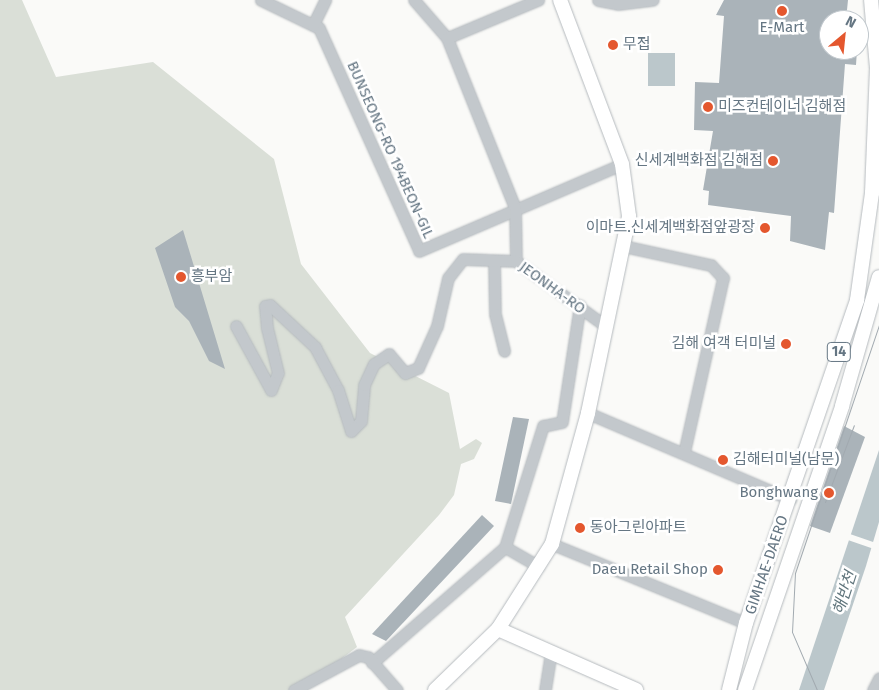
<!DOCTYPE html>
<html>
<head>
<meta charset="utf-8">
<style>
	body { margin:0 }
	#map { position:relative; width:879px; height:690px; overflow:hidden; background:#fafaf8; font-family:"Fira Sans","Noto Sans KR",sans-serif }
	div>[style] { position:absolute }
	.green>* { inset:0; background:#dadfd7 }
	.water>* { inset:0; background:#bbc7cb }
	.pier>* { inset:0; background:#fafaf8 }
	.building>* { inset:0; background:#aab3b9 }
	.roads { filter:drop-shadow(0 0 1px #b5babe) drop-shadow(0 0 1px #b5babe) }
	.minor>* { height:11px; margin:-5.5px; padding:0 5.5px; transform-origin:5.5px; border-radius:5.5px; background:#c3c8cc }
	.major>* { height:14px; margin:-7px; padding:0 7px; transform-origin:7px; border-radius:7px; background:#fff }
	.tram>* { height:1px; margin:-0.5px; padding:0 0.5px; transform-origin:0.5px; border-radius:0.5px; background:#a2aab0 }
	.dots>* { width:14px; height:14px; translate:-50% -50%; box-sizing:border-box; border:2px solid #fff; border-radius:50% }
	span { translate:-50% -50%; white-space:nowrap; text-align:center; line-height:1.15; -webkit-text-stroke:5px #fff; paint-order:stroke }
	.shield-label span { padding:1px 4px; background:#fff; border:1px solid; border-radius:4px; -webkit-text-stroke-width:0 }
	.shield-label { font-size:14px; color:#657683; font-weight:700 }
	.poi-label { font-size:15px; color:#657683 }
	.left { translate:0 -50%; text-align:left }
	.right { translate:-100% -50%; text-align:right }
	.street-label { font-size:15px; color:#657683 }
	.water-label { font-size:16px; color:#60757c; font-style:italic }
	.north { position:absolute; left:819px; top:10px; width:50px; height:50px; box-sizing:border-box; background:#fff; border:1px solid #c1c8cd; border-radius:50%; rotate:28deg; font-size:14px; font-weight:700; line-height:20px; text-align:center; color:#657683 }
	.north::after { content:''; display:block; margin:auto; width:18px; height:22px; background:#e4572e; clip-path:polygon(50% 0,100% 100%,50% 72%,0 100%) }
</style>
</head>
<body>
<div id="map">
	<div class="green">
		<div style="clip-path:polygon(0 0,22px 0,56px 77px,153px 62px,274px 159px,301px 264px,370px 353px,449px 393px,460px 449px,476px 439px,482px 443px,474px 459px,461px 464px,454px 495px,439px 515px,345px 617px,357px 647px,300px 690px,0 690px)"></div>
	</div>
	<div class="water">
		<div style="clip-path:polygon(648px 53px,675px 53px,675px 86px,648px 86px)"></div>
		<div style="clip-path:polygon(879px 450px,879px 522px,866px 566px,824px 690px,799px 690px)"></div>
	</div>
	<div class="pier">
		<div style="clip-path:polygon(847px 533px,876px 543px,874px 549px,845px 539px)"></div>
	</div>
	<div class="building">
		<div style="clip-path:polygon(724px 0,848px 0,846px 20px,829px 20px,829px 50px,857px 50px,856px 65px,845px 64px,834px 213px,829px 212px,825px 250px,790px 241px,791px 216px,708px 205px,709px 191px,703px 190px,713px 131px,694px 130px,695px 82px,719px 83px,724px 16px,716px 15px)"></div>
		<div style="clip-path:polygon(183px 230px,225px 369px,209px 361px,189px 321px,175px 307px,155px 248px)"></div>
		<div style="clip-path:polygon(513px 417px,529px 419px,511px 504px,495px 501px)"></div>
		<div style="clip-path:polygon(844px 426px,865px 437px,830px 533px,810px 526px)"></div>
		<div style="clip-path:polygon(482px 515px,494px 526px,386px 641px,372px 634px)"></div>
	</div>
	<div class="roads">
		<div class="minor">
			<div style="left:261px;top:0;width:64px;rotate:25.8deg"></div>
			<div style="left:319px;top:28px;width:244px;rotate:65.8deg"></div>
			<div style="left:419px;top:251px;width:221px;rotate:-23.2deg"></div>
			<div style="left:414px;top:0;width:50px;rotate:49deg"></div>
			<div style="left:447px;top:38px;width:183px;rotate:68.2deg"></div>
			<div style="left:515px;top:208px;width:53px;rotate:88.9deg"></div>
			<div style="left:598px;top:0;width:20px;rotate:11deg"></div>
			<div style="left:618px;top:4px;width:35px;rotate:-7deg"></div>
			<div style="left:313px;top:25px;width:28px;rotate:-64deg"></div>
			<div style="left:447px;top:38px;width:99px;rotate:-22.7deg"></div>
			<div style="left:623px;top:246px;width:90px;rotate:12.2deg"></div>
			<div style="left:711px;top:265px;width:18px;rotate:47deg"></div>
			<div style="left:723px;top:278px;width:178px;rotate:102.6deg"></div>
			<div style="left:494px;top:262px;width:52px;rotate:88.9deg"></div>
			<div style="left:495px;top:314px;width:38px;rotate:76deg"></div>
			<div style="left:236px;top:326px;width:73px;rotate:61.3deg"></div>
			<div style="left:271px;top:390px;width:18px;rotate:-68deg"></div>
			<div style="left:278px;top:373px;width:46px;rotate:-103.7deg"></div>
			<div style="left:267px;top:328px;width:22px;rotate:-95deg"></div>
			<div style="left:265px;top:306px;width:5px;rotate:-11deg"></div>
			<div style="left:270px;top:305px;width:62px;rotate:43deg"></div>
			<div style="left:315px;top:347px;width:49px;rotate:61.9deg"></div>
			<div style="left:338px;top:390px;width:43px;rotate:72.4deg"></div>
			<div style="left:351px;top:431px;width:14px;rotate:-45deg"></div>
			<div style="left:361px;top:421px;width:36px;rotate:-85deg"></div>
			<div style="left:364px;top:385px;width:23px;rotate:-65deg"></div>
			<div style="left:374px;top:364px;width:18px;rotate:-34deg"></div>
			<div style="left:389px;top:354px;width:25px;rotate:50deg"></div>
			<div style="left:405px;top:373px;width:14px;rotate:-21deg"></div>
			<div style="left:418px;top:368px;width:46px;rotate:-65.7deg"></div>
			<div style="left:437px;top:326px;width:49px;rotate:-77.1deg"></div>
			<div style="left:448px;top:278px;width:24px;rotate:-52deg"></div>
			<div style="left:463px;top:259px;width:53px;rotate:2.2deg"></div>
			<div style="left:516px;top:261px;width:112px;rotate:36deg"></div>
			<div style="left:588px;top:413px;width:220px;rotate:23.1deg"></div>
			<div style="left:552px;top:544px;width:209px;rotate:22.2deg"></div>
			<div style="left:505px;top:547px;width:39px;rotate:30deg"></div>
			<div style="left:372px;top:663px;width:176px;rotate:-41.1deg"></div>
			<div style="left:505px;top:547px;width:127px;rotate:-72.6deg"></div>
			<div style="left:543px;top:426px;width:19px;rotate:-12deg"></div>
			<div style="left:562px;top:422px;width:118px;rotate:-81.3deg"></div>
			<div style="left:294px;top:690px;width:74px;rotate:-28.3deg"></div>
			<div style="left:359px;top:655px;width:9px;rotate:13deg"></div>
			<div style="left:368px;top:657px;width:44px;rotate:48.7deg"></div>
			<div style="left:545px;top:690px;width:38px;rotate:-81deg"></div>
			<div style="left:873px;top:690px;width:13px;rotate:-63deg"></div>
		</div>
		<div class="major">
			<div style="left:498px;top:629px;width:151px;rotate:23.8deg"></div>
			<div style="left:435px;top:690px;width:88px;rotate:-44.1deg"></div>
			<div style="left:498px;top:629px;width:101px;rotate:-57.6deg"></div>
			<div style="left:552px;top:544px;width:136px;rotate:-74.6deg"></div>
			<div style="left:588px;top:413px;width:201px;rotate:-78.2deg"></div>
			<div style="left:629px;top:216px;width:52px;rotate:-97.7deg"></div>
			<div style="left:622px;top:164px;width:175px;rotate:-110.7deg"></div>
			<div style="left:729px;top:690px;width:69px;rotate:-75.8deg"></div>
			<div style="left:746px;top:623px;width:342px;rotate:-71deg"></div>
			<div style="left:857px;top:300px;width:108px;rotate:-82deg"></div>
			<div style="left:872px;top:193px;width:125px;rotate:-87.7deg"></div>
			<div style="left:877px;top:68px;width:68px;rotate:-95deg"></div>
			<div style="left:745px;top:690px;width:300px;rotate:-71.1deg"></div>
			<div style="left:842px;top:406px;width:134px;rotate:-74deg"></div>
		</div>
	</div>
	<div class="tram">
		<div style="left:825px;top:502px;width:82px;rotate:-69.4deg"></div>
		<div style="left:817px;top:690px;width:63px;rotate:-113.3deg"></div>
		<div style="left:792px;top:632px;width:59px;rotate:-87.1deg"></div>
		<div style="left:795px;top:573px;width:262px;rotate:-71.3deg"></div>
	</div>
	<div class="dots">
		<div style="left:782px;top:11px;background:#e4572e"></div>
		<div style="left:613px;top:45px;background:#e4572e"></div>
		<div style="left:708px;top:107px;background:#e4572e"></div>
		<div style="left:773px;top:161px;background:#e4572e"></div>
		<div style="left:765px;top:228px;background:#e4572e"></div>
		<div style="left:181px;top:277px;background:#e4572e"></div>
		<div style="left:786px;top:344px;background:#e4572e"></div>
		<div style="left:723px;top:460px;background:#e4572e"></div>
		<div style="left:829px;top:493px;background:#e4572e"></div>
		<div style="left:580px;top:528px;background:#e4572e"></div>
		<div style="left:718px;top:570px;background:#e4572e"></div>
	</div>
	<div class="shield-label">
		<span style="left:839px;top:352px">14</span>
	</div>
	<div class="poi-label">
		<span style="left:782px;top:28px">E-Mart</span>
		<span class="left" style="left:623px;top:45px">무접</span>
		<span class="left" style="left:718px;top:107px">미즈컨테이너 김해점</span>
		<span class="right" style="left:763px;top:161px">신세계백화점 김해점</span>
		<span class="right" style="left:755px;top:228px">이마트.신세계백화점앞광장</span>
		<span class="left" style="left:191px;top:277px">흥부암</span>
		<span class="right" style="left:776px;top:344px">김해 여객 터미널</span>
		<span class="left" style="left:733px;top:460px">김해터미널(남문)</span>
		<span class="right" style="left:818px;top:493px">Bonghwang</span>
		<span class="left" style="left:590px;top:528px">동아그린아파트</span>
		<span class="right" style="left:708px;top:570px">Daeu Retail Shop</span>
	</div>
	<div class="street-label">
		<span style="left:390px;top:150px;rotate:66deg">BUNSEONG-RO 194BEON-GIL</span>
		<span style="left:552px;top:288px;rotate:36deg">JEONHA-RO</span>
		<span style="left:767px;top:565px;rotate:-71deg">GIMHAE-DAERO</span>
	</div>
	<div class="water-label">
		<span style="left:845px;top:593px;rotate:-72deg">해반천</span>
	</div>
	<div class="north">N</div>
</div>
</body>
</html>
